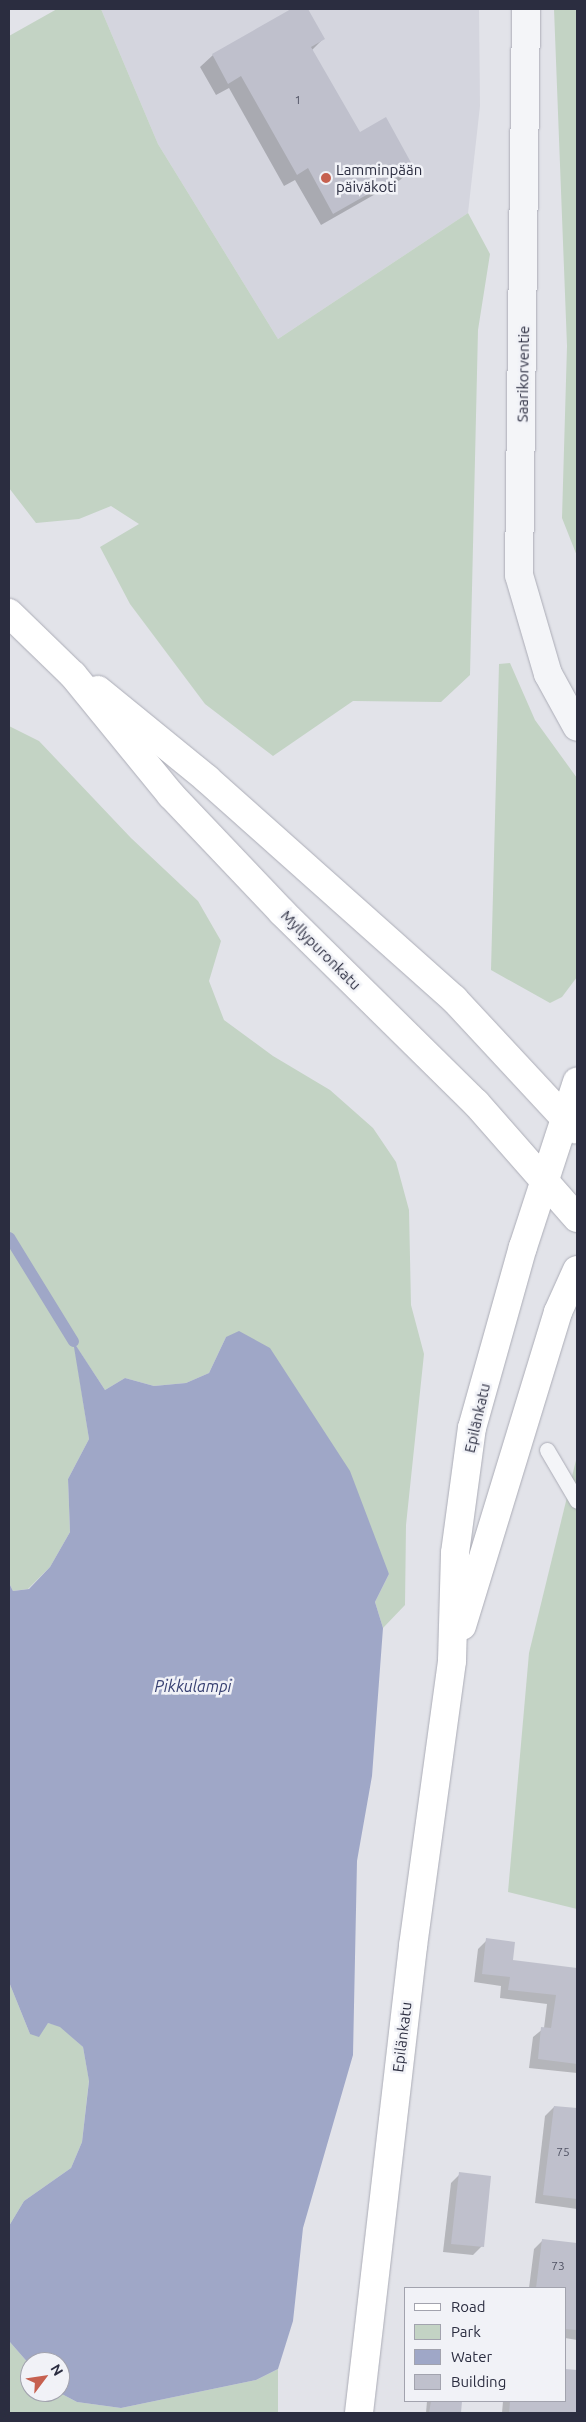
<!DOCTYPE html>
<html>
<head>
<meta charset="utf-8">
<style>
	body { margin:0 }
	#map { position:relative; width:586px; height:2422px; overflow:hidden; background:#e2e3e9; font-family:Ubuntu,sans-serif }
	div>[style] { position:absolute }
	.built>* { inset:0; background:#d4d5de }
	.green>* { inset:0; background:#c3d3c4 }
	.water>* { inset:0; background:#9fa7c7 }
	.shadow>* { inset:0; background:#0003 }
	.stream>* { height:11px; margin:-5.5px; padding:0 5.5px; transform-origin:5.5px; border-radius:5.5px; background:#9fa7c7 }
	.building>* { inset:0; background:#bfc0cc }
	.roads { filter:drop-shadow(0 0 1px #abacb6) drop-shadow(0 0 1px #abacb6) }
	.lane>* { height:15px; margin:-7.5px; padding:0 7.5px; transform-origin:7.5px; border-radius:7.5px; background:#f4f5f8 }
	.street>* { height:28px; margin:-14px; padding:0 14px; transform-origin:14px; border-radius:14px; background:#f4f5f8 }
	.secondary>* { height:28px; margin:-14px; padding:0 14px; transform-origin:14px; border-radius:14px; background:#fff }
	.dots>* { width:14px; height:14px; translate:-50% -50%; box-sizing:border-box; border:2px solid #f1f2f7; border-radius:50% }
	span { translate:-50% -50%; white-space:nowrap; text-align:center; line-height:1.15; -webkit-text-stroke:5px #f1f2f7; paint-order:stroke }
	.number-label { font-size:12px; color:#505263 }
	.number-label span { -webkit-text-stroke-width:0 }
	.poi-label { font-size:15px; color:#2b2d40 }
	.left { translate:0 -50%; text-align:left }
	.street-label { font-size:15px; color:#2b2d40 }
	.water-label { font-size:16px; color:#384172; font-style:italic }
	.frame { position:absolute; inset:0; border:10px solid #2b2d40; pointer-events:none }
	.legend { position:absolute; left:404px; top:2287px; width:162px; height:115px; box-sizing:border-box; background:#f1f2f7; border:1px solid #a2a3ae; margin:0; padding:6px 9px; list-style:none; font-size:15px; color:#2b2d40 }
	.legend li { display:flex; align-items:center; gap:10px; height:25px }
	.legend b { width:25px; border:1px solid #a2a3ae }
	.north { position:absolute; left:20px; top:2352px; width:50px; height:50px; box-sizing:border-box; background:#f1f2f7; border:1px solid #a2a3ae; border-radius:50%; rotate:59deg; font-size:14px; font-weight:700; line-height:20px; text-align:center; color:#2b2d40 }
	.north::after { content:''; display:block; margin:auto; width:18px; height:22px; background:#c6604f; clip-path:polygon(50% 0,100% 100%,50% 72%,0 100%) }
</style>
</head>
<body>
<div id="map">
	<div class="built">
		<div style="clip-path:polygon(101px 9px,479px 9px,480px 106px,468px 213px,278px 339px,158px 144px)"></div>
	</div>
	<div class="green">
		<div style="clip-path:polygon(57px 9px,101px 9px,158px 144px,278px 339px,468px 213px,490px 254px,478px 330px,470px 675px,441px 702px,353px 701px,273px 756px,205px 704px,130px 604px,100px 547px,139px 524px,111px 506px,79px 519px,36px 523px,9px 488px,9px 36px)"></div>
		<div style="clip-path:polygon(554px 9px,577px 9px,577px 556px,562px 518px,567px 346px)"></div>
		<div style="clip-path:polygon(510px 663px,535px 720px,577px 778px,577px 977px,562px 997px,550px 1003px,491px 970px,499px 664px)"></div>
		<div style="clip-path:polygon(9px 726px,39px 741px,131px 838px,198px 901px,221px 941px,209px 981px,224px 1020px,273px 1056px,330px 1090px,373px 1128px,396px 1162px,409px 1210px,411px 1305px,424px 1354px,406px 1525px,405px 1605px,383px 1628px,375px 1602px,389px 1574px,226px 1337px,209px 1373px,186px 1383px,154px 1386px,125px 1378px,105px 1390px,74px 1343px,89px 1439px,68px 1479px,70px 1532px,50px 1567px,28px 1589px,13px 1591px,9px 1583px)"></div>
		<div style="clip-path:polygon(577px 1456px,577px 1909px,508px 1892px,529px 1653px)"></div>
		<div style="clip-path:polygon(9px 1982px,30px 2034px,48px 2023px,60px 2026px,83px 2047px,89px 2080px,82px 2142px,71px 2168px,24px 2201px,9px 2226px)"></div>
		<div style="clip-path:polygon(9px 2341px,30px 2365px,30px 2392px,58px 2392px,77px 2402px,121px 2408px,256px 2380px,278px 2369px,278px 2413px,9px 2413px)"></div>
	</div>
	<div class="water">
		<div style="clip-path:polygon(239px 1331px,270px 1348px,350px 1471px,389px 1574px,375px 1602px,383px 1628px,372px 1776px,357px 1861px,353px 2055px,303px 2228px,293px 2321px,278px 2369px,256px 2380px,121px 2408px,77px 2402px,58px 2392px,60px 2362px,30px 2362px,30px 2365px,9px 2341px,9px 2226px,24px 2201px,71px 2168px,82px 2142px,89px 2081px,83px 2047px,60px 2027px,48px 2023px,39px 2037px,30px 2034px,9px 1982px,9px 1583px,13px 1591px,29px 1589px,50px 1567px,70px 1532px,68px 1479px,89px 1439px,73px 1341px,105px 1390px,125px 1378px,154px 1386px,186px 1383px,209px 1373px,226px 1337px)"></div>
	</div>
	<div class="shadow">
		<div style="clip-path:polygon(294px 9px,306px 9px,323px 39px,312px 50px,359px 134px,413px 168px,400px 180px,321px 225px,295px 180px,284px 186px,229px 88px,216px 95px,200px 67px,213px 55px)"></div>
		<div style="clip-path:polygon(487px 1940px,511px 1962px,577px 1970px,577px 2073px,529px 2068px,533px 2037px,544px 2028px,547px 2004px,500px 1998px,501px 1986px,474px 1982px,478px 1949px)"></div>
		<div style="clip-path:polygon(554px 2107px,577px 2110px,577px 2209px,535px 2203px,545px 2116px)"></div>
		<div style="clip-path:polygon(460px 2174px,482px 2246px,473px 2255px,443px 2252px,451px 2183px)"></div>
		<div style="clip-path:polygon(543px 2240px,577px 2244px,577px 2340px,565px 2338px,565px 2288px,529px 2288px,534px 2249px)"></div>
		<div style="clip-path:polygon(565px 2370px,577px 2371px,577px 2413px,502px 2413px,503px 2401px,565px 2401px)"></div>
		<div style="clip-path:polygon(427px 2401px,461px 2401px,460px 2413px,426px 2413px)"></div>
	</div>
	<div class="stream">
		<div style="left:9px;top:1237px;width:122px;rotate:58.4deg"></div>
	</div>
	<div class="building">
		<div style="clip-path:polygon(291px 9px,308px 9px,325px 39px,311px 47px,360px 132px,386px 117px,414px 168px,333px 214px,308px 168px,297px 175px,241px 76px,228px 84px,212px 54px)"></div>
		<div style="clip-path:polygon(486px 1938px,515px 1942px,513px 1960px,577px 1968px,577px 2064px,538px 2059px,541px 2027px,551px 2028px,556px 1995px,508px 1990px,510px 1977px,482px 1974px)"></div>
		<div style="clip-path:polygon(554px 2106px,577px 2108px,577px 2199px,543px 2195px)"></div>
		<div style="clip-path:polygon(459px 2172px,491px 2176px,484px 2247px,451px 2244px)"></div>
		<div style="clip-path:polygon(542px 2239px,577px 2243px,577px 2330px,565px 2329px,565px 2288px,536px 2288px)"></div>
		<div style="clip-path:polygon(565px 2369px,577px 2370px,577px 2413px,509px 2413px,510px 2401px,565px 2401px)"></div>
		<div style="clip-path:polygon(431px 2401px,462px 2401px,461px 2413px,429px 2413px)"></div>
	</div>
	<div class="roads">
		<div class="lane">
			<div style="left:547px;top:1450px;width:59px;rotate:59.5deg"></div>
		</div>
		<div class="street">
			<div style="left:526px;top:9px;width:566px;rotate:90.71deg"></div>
			<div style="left:519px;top:575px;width:103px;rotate:73.7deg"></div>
			<div style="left:548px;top:674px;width:60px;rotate:61.3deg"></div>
		</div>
		<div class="secondary">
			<div style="left:9px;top:613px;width:89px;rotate:44.1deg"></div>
			<div style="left:73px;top:675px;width:155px;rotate:50.8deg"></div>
			<div style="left:171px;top:795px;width:161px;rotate:46.5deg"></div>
			<div style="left:282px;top:912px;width:272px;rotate:44.6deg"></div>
			<div style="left:476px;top:1103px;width:153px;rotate:48.7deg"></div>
			<div style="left:98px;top:690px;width:141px;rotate:39.2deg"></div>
			<div style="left:207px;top:779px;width:331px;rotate:41.7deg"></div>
			<div style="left:454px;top:999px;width:178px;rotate:47.1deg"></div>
			<div style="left:462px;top:1626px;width:328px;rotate:-73deg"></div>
			<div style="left:558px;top:1312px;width:46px;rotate:-65.7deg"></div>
			<div style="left:359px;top:2413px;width:470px;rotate:-83.4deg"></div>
			<div style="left:413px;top:1946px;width:288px;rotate:-82.2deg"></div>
			<div style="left:452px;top:1661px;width:108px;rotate:-88.4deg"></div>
			<div style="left:455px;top:1553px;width:126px;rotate:-82.3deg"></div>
			<div style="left:472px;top:1428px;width:188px;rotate:-74.3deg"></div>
			<div style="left:523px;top:1247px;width:174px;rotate:-71.9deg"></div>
		</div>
	</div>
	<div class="dots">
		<div style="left:326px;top:178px;background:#c6604f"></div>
	</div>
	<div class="number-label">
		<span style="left:298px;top:100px">1</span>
		<span style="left:563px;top:2152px">75</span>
		<span style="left:558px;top:2266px">73</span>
	</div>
	<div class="poi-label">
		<span class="left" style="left:336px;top:178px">Lamminpään<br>päiväkoti</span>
	</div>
	<div class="street-label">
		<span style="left:523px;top:374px;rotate:-89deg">Saarikorventie</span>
		<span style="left:321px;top:950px;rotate:45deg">Myllypuronkatu</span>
		<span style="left:477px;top:1418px;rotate:-77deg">Epilänkatu</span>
		<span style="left:402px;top:2037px;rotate:-83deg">Epilänkatu</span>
	</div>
	<div class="water-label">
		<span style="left:193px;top:1686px">Pikkulampi</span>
	</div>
	<div class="frame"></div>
	<ul class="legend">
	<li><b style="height:6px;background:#fff"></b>Road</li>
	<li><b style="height:14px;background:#c3d3c4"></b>Park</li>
	<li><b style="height:14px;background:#9fa7c7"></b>Water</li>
	<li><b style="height:14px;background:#bfc0cc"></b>Building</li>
	</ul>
	<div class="north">N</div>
</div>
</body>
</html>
